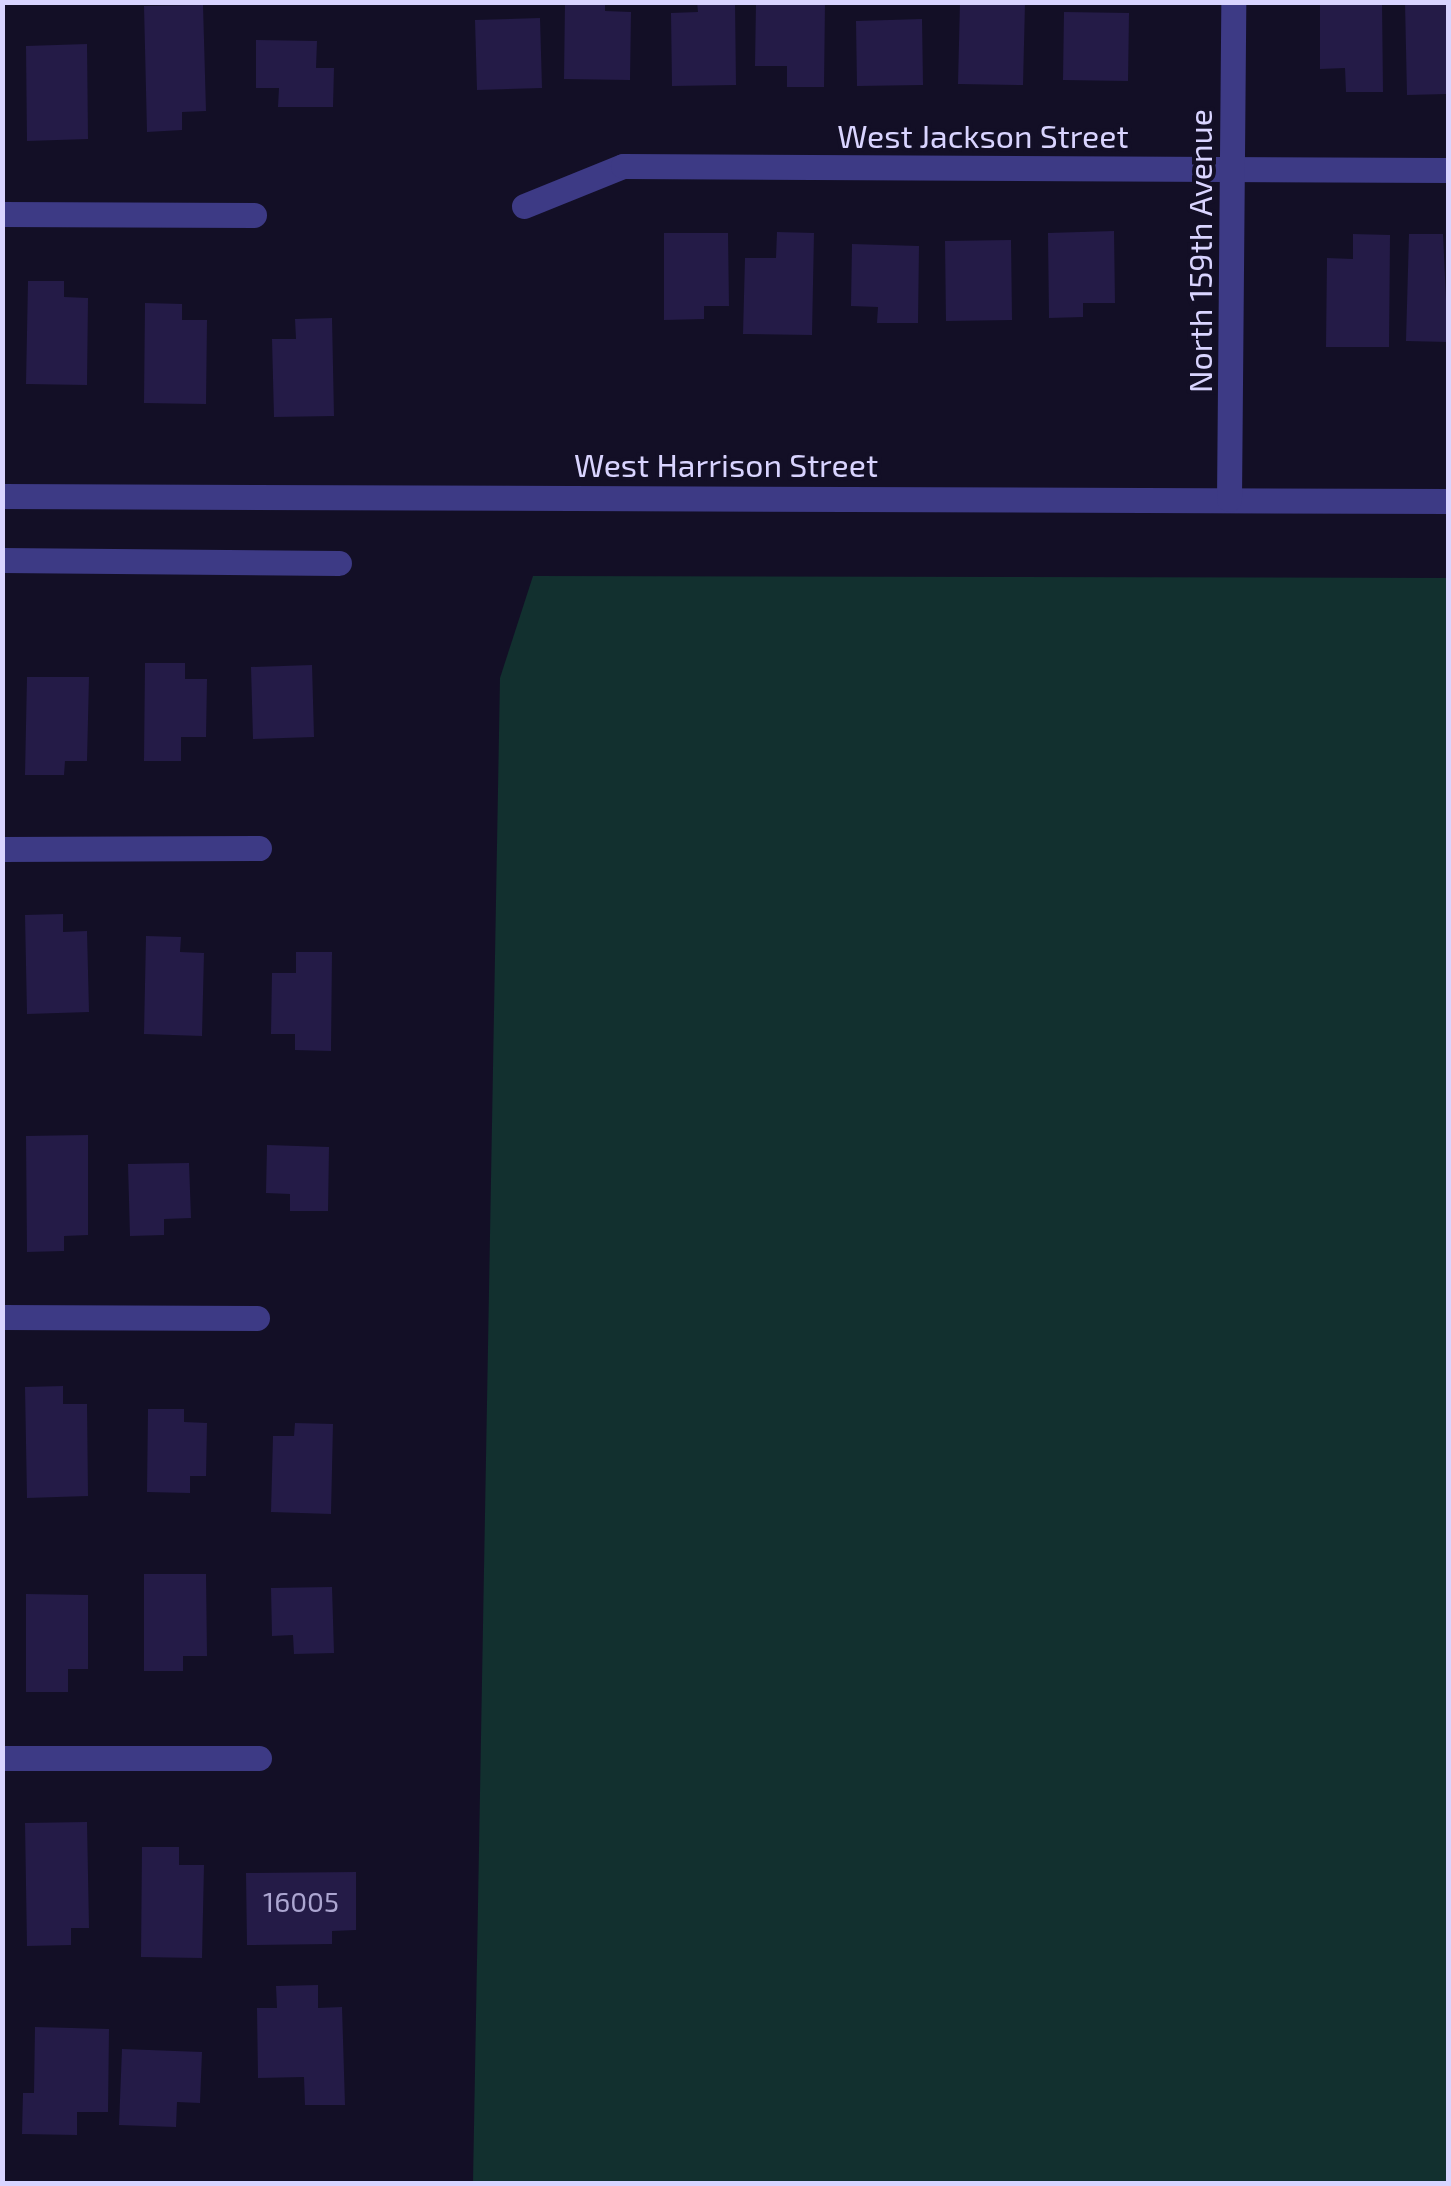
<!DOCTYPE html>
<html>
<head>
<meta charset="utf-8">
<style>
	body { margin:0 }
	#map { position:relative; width:1451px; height:2186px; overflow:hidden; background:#130f26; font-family:"Exo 2",sans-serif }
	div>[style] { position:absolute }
	.green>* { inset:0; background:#12302f }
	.building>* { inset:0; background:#241b47 }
	.street>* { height:25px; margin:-12.5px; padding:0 12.5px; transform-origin:12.5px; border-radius:12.5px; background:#3d3a85 }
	span { translate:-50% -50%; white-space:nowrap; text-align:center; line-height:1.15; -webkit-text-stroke:8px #130f26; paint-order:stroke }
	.number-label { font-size:28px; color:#aca6d1 }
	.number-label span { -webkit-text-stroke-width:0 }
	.street-label { font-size:32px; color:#d9d4ff }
	.frame { position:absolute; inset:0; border:5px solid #d9d4ff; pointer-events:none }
</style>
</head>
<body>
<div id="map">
	<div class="green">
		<div style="clip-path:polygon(533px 576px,1448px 578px,1448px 2183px,473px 2183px,500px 678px)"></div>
	</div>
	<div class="building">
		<div style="clip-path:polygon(565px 2px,605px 2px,605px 11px,631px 12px,630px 80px,564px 79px)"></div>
		<div style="clip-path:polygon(697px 2px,735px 2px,736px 85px,672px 86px,671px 13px,698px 12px)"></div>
		<div style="clip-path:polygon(756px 2px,825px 2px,824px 87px,787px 87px,787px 66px,755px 66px)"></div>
		<div style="clip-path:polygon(960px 2px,1025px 3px,1023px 85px,958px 84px)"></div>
		<div style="clip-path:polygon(1320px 2px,1382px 2px,1383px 92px,1346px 92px,1345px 68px,1320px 69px)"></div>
		<div style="clip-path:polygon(1405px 2px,1448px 2px,1447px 94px,1407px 95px)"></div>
		<div style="clip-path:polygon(203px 5px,206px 111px,182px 112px,182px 130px,147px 132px,144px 6px)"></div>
		<div style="clip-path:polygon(1064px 12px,1129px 13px,1128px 81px,1063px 80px)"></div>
		<div style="clip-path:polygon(540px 18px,542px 88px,477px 90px,475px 20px)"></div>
		<div style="clip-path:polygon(922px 19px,923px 85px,857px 86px,856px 21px)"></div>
		<div style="clip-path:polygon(256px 40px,317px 41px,316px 68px,334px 68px,333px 107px,278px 107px,279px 88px,256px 88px)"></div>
		<div style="clip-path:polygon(87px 44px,88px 139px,27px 141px,26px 46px)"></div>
		<div style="clip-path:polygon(1114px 231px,1115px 303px,1083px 303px,1083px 317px,1049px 318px,1048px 233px)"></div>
		<div style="clip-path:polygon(777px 232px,814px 233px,812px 335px,743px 334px,745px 258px,776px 258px)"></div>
		<div style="clip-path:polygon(664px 233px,728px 233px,729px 306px,704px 306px,704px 319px,664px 320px)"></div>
		<div style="clip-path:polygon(1353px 234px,1390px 235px,1389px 347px,1326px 347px,1327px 258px,1353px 259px)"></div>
		<div style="clip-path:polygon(1409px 234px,1443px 234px,1448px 342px,1406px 341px)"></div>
		<div style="clip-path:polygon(1011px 240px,1012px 320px,946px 321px,945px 241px)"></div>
		<div style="clip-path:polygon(852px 244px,919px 246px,918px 323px,877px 323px,878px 307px,851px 306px)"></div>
		<div style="clip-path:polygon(28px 281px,64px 281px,64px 297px,88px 298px,87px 385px,26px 384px)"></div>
		<div style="clip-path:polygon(145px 303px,182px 304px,182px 320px,207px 320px,206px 404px,144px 403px)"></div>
		<div style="clip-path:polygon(332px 318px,334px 416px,274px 417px,272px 339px,296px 339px,295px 319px)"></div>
		<div style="clip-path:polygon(145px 663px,185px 663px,185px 679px,207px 679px,206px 737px,181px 737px,181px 761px,144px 761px)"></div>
		<div style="clip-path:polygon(312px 665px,314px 737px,253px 739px,251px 667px)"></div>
		<div style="clip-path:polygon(27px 677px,89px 677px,87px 761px,65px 761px,64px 775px,25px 775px)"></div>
		<div style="clip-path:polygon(63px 914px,63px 932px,87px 931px,89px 1012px,27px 1014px,25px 915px)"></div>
		<div style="clip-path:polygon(146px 936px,181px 937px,180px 952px,204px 953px,202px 1036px,144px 1034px)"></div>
		<div style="clip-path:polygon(296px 952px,332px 952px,331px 1051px,295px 1050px,295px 1034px,271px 1034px,272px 973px,296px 973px)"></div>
		<div style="clip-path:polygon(88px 1135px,88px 1235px,64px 1236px,64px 1251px,27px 1252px,26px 1136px)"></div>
		<div style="clip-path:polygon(267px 1145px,329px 1147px,328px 1211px,290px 1211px,290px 1194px,266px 1193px)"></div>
		<div style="clip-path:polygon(189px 1163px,191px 1218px,164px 1219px,164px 1235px,130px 1236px,128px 1164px)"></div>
		<div style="clip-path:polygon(63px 1386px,63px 1404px,87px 1404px,88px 1496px,27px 1498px,25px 1387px)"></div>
		<div style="clip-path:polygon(148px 1409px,184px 1409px,184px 1422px,207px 1423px,206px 1476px,190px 1476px,190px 1493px,147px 1492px)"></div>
		<div style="clip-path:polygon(295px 1423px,333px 1424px,331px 1514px,271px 1512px,273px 1436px,294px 1436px)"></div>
		<div style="clip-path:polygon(144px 1574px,206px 1574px,207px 1656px,183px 1656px,183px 1671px,144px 1671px)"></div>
		<div style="clip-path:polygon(332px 1587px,334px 1653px,294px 1654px,293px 1635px,272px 1636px,271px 1588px)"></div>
		<div style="clip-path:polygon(26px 1594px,88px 1595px,88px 1669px,68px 1669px,68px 1692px,26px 1692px)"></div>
		<div style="clip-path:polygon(87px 1822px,89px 1928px,71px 1928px,71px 1945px,27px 1946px,25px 1823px)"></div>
		<div style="clip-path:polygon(142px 1847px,179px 1847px,179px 1865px,204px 1865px,202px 1958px,141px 1957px)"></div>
		<div style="clip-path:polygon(356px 1872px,356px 1930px,332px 1931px,332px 1944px,247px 1945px,246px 1873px)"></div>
		<div style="clip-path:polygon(318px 1985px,318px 2008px,342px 2007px,345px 2105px,305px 2105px,304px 2077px,258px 2078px,257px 2008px,277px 2008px,276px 1986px)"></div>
		<div style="clip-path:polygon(35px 2027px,109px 2029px,108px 2112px,77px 2112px,77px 2135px,22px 2134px,23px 2093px,34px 2093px)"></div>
		<div style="clip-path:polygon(122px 2049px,202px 2052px,200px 2103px,177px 2102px,176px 2127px,119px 2125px)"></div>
	</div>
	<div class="street">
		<div style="left:524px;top:206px;width:107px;rotate:-22deg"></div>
		<div style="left:623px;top:166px;width:825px;rotate:0.28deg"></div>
		<div style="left:2px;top:214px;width:252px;rotate:0.2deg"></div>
		<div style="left:2px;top:496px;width:1446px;rotate:0.2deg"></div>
		<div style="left:1229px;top:499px;width:497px;rotate:-89.5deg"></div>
		<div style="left:2px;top:560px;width:337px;rotate:0.5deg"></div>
		<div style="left:2px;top:849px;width:257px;rotate:-0.2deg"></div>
		<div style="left:2px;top:1317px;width:255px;rotate:0.2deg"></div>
		<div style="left:2px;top:1758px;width:257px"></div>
	</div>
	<div class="number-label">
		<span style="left:301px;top:1901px">16005</span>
	</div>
	<div class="street-label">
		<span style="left:983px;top:135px">West Jackson Street</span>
		<span style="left:1199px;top:251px;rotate:-90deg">North 159th Avenue</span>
		<span style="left:726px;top:464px">West Harrison Street</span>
	</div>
	<div class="frame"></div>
</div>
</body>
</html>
